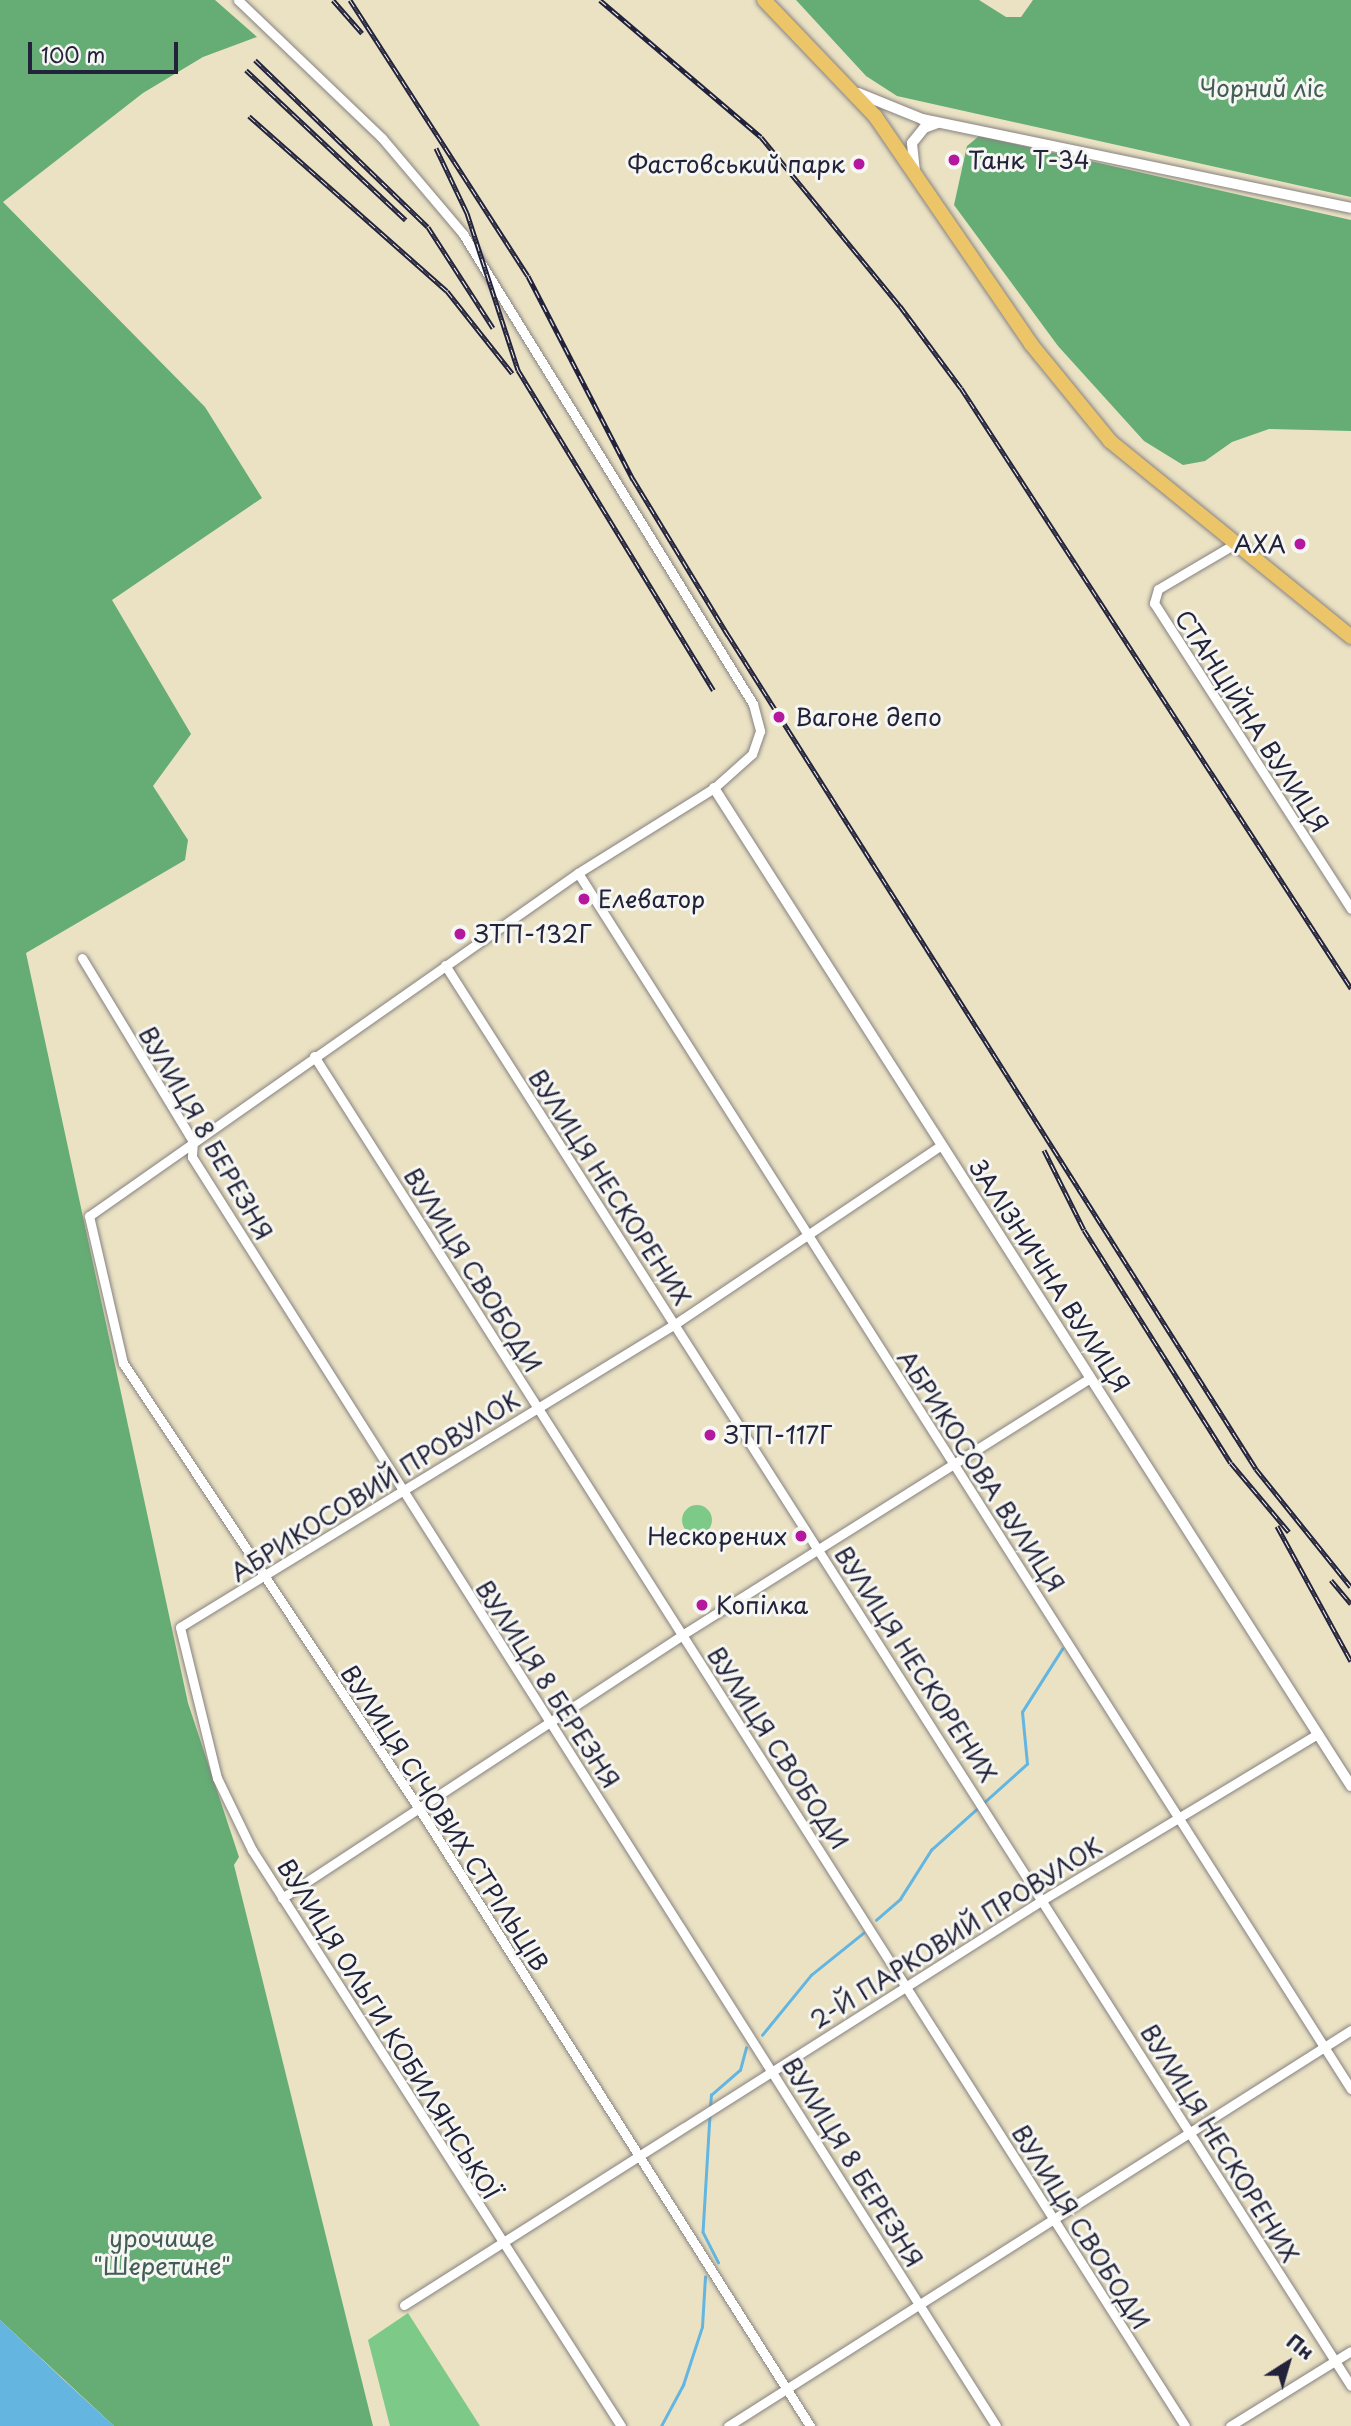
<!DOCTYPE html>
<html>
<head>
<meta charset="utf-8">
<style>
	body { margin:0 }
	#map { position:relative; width:1351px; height:2426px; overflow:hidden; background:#ebe2c4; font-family:"Playpen Sans",sans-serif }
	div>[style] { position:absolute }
	.green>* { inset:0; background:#7cc988 }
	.round { border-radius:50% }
	.forest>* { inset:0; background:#65ad74 }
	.water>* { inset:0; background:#64b5df }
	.stream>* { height:2.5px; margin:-1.25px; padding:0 1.25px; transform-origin:1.25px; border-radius:1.25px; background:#64b5df }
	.roads { filter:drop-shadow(0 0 2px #868280) drop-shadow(0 0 2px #868280) }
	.minor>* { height:9px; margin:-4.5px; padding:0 4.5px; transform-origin:4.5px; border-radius:4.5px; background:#fff }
	.tertiary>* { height:10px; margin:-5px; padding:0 5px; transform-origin:5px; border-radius:5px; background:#fff }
	.primary>* { height:14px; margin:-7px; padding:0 7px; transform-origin:7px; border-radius:7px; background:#edc569 }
	.rail>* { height:5px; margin-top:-2.5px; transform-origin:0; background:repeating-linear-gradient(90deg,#f6f6f2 0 8px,#22223b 0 16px); box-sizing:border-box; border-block:2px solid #22223b }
	.dots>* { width:19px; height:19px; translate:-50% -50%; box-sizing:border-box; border:4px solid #f6f6f2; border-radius:50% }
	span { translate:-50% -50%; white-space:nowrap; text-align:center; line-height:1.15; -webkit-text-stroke:6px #f6f6f2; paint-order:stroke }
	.park-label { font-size:24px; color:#425c56 }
	.poi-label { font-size:24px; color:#22223b }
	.left { translate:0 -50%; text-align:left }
	.right { translate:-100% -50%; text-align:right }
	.street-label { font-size:24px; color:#22223b }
	.north { position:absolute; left:1253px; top:2328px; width:70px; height:70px; -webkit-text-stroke:5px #f6f6f2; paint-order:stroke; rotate:37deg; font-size:19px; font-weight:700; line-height:28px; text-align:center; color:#22223b }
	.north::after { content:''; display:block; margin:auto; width:24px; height:32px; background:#22223b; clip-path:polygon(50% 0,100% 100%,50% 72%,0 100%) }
	.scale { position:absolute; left:28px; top:42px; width:150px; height:32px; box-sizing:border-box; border:4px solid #22223b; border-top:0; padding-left:9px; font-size:21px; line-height:24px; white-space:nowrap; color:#22223b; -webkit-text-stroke:5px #f6f6f2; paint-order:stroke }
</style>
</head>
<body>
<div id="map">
	<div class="green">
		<div class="round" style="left:682px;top:1505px;width:30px;height:30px"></div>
		<div style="clip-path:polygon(408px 2313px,480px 2426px,390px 2426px,368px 2340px)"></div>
	</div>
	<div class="forest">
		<div style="clip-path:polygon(0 0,215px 0,257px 37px,203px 57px,143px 93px,3px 202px,205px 407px,262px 498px,112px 600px,191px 734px,153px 786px,188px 840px,185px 860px,26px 953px,188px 1703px,239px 1857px,234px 1865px,373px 2426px,114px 2426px,0 2320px)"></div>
		<div style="clip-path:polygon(796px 0,979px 0,1006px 17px,1021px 17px,1033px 0,1351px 0,1351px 197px,897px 96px,866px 76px)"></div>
		<div style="clip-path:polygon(979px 136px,1351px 220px,1351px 431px,1269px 429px,1232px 442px,1205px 461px,1183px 465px,1144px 441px,1058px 346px,954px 205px,967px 146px)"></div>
	</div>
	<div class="water">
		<div style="clip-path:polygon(0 2320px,67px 2383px,114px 2426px,0 2426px)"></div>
	</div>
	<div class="stream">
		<div style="left:876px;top:1920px;width:32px;rotate:-41deg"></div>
		<div style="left:900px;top:1899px;width:58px;rotate:-57.7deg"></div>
		<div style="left:931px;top:1850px;width:129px;rotate:-41.9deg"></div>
		<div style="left:1027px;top:1764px;width:52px;rotate:-95.5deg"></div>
		<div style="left:1022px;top:1712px;width:75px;rotate:-57.6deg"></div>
		<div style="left:762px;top:2035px;width:77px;rotate:-50.8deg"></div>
		<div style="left:811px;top:1975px;width:67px;rotate:-38.9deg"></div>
		<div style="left:710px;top:2108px;width:13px;rotate:-86deg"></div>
		<div style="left:711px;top:2095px;width:38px;rotate:-41deg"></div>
		<div style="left:740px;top:2070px;width:23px;rotate:-75deg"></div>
		<div style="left:710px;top:2115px;width:117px;rotate:93.4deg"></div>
		<div style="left:703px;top:2232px;width:34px;rotate:63deg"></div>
		<div style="left:661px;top:2426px;width:47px;rotate:-61.8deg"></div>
		<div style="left:683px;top:2385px;width:61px;rotate:-71.9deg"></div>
		<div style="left:702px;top:2327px;width:50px;rotate:-86.6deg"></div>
	</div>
	<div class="roads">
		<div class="minor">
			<div style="left:238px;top:0;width:199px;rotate:43.8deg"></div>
			<div style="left:382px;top:138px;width:126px;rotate:49.8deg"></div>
			<div style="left:463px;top:234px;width:552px;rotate:58.32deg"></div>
			<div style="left:753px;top:704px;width:28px;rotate:75deg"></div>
			<div style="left:760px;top:731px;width:24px;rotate:109deg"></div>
			<div style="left:752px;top:754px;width:51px;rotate:138.2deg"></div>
			<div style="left:714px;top:788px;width:160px;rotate:148deg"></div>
			<div style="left:578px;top:873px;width:597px;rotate:144.95deg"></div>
			<div style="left:89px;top:1216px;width:151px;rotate:77deg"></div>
			<div style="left:123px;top:1363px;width:533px;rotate:56.4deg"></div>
			<div style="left:418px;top:1807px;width:733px;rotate:57.65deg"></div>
			<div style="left:1233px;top:545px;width:87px;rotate:149.6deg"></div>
			<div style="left:1158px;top:589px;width:15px;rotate:106deg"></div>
			<div style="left:1154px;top:603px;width:364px;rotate:57.2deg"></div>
			<div style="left:578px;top:873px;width:1441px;rotate:57.56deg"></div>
			<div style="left:82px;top:958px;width:214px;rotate:58.8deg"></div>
			<div style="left:193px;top:1141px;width:16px;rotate:94deg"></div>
			<div style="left:192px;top:1157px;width:1502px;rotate:57.64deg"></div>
			<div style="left:445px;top:965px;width:1685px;rotate:57.48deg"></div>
			<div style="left:314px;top:1056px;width:1623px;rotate:57.55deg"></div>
			<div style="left:282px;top:1898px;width:479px;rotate:-33.3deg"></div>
			<div style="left:682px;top:1635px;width:482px;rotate:-32.2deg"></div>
			<div style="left:404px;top:2305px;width:758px;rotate:-32.39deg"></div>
			<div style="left:1044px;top:1899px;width:320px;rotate:-31.1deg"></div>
			<div style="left:621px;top:2426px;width:684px;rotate:-122.64deg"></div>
			<div style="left:252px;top:1850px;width:80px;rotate:-115.9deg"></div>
			<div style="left:217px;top:1778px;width:155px;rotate:-103.8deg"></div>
			<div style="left:180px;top:1627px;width:580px;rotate:-31.47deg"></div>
			<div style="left:675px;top:1324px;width:321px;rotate:-33.9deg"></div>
			<div style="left:728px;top:2426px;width:738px;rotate:-32.44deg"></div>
			<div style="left:1230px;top:2426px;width:142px;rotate:-31.8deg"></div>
		</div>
		<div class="tertiary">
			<div style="left:858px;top:93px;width:69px;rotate:22.1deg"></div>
			<div style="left:922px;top:119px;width:438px;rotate:11.7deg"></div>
			<div style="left:915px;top:172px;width:29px;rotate:-96deg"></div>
			<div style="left:912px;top:143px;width:19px;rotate:-51deg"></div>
			<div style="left:924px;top:128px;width:15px;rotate:-20deg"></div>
			<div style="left:714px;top:788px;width:1184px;rotate:57.45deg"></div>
		</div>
		<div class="primary">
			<div style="left:764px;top:0;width:161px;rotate:46.3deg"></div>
			<div style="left:875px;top:116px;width:276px;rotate:55.6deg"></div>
			<div style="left:1031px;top:344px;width:125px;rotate:50.8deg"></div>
			<div style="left:1110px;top:441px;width:311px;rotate:39.1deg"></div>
		</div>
	</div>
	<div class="rail">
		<div style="left:333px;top:0;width:44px;rotate:48.7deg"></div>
		<div style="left:350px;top:0;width:328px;rotate:57.2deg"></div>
		<div style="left:528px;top:276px;width:229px;rotate:62.7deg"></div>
		<div style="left:633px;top:479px;width:183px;rotate:58.7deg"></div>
		<div style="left:728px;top:635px;width:987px;rotate:57.66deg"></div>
		<div style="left:1256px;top:1469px;width:151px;rotate:51.2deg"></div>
		<div style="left:600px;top:0;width:211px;rotate:40.4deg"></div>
		<div style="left:761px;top:137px;width:219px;rotate:50.6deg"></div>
		<div style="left:900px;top:306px;width:102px;rotate:53.4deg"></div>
		<div style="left:961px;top:388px;width:716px;rotate:56.98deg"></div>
		<div style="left:255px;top:60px;width:240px;rotate:44deg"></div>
		<div style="left:428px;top:227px;width:120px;rotate:57.2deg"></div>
		<div style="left:246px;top:70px;width:219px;rotate:43.2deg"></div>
		<div style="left:249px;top:116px;width:264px;rotate:41.5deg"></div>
		<div style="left:447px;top:291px;width:105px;rotate:51.6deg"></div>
		<div style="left:436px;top:148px;width:72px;rotate:64.5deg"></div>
		<div style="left:467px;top:213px;width:165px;rotate:72deg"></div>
		<div style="left:518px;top:370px;width:375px;rotate:58.6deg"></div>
		<div style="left:1044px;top:1150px;width:89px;rotate:63.4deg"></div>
		<div style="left:1084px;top:1230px;width:275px;rotate:57.8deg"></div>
		<div style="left:1231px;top:1463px;width:90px;rotate:50deg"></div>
		<div style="left:1277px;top:1526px;width:154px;rotate:61.3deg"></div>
		<div style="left:1331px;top:1580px;width:31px;rotate:50deg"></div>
	</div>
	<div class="dots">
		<div style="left:954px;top:160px;background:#b5179e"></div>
		<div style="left:859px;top:164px;background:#b5179e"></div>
		<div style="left:1300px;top:544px;background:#b5179e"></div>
		<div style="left:779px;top:717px;background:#b5179e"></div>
		<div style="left:584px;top:899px;background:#b5179e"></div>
		<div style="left:460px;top:934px;background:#b5179e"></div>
		<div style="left:710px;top:1435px;background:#b5179e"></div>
		<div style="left:801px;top:1536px;background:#b5179e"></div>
		<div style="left:702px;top:1605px;background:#b5179e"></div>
	</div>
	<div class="park-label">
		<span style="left:1262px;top:88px">Чорний ліс</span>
		<span style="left:162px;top:2252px">урочище<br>"Шеретине"</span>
	</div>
	<div class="poi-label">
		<span class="left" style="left:968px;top:160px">Танк Т-34</span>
		<span class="right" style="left:845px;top:164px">Фастовський парк</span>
		<span class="right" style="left:1286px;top:544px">AXA</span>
		<span class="left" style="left:795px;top:717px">Вагоне депо</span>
		<span class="left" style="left:598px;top:899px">Елеватор</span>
		<span class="left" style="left:474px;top:934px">ЗТП-132Г</span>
		<span class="left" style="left:724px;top:1435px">ЗТП-117Г</span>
		<span class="right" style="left:787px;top:1536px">Нескорених</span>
		<span class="left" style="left:716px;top:1605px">Копілка</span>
	</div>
	<div class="street-label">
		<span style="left:1252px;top:721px;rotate:57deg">СТАНЦІЙНА ВУЛИЦЯ</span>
		<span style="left:206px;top:1133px;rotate:60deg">ВУЛИЦЯ 8 БЕРЕЗНЯ</span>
		<span style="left:610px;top:1187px;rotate:57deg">ВУЛИЦЯ НЕСКОРЕНИХ</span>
		<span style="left:473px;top:1270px;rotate:58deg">ВУЛИЦЯ СВОБОДИ</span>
		<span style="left:1050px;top:1276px;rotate:57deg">ЗАЛІЗНИЧНА ВУЛИЦЯ</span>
		<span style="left:981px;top:1471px;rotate:57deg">АБРИКОСОВА ВУЛИЦЯ</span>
		<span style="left:375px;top:1486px;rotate:-32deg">АБРИКОСОВИЙ ПРОВУЛОК</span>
		<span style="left:916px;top:1664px;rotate:57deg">ВУЛИЦЯ НЕСКОРЕНИХ</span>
		<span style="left:548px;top:1684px;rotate:57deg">ВУЛИЦЯ 8 БЕРЕЗНЯ</span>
		<span style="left:778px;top:1748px;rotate:57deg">ВУЛИЦЯ СВОБОДИ</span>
		<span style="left:445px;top:1818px;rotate:57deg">ВУЛИЦЯ СІЧОВИХ СТРІЛЬЦІВ</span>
		<span style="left:956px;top:1933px;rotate:-32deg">2-Й ПАРКОВИЙ ПРОВУЛОК</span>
		<span style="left:389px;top:2029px;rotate:58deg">ВУЛИЦЯ ОЛЬГИ КОБИЛЯНСЬКОЇ</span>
		<span style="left:1220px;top:2143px;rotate:58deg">ВУЛИЦЯ НЕСКОРЕНИХ</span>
		<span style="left:853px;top:2162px;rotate:58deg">ВУЛИЦЯ 8 БЕРЕЗНЯ</span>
		<span style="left:1081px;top:2227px;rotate:58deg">ВУЛИЦЯ СВОБОДИ</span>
	</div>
	<div class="north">Пн</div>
	<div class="scale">100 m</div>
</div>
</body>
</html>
